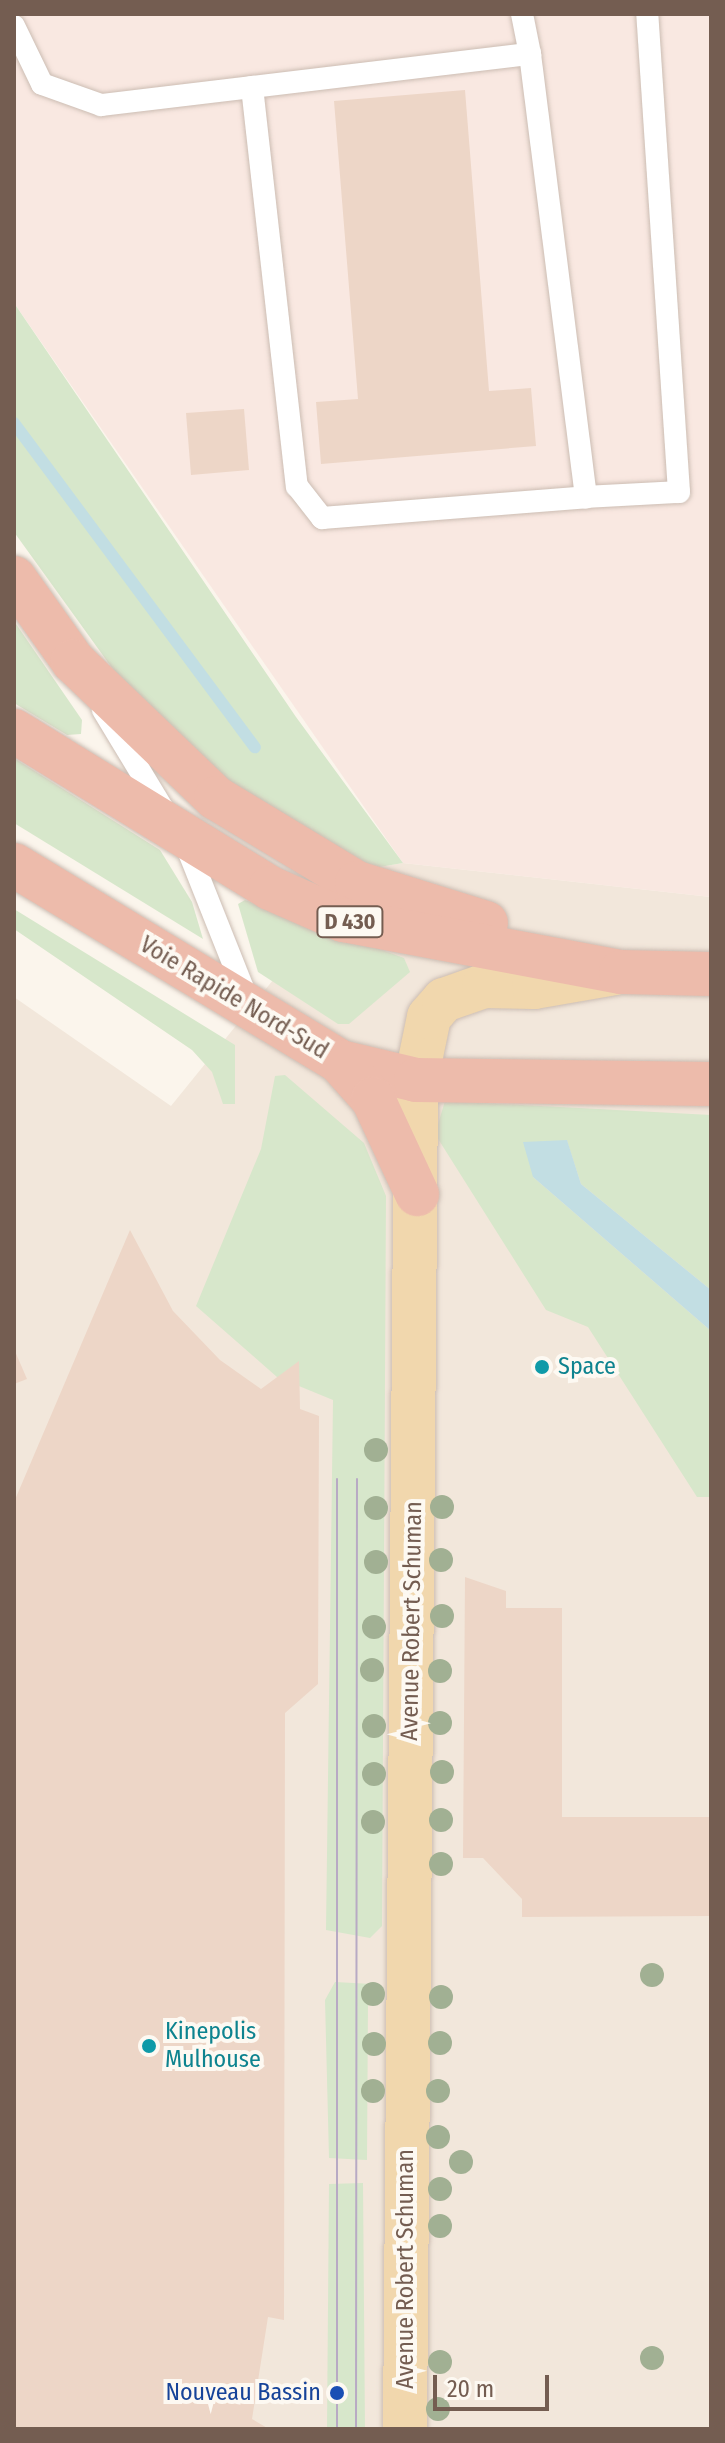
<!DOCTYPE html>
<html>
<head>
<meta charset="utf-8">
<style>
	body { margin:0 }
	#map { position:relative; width:725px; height:2443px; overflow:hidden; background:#fbf5ec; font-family:"Fira Sans Condensed",sans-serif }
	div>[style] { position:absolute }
	.residential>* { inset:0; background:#f2e7db }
	.commercial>* { inset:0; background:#f9e8e1 }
	.green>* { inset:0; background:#d7e7cb }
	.water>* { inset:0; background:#c2dee3 }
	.stream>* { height:12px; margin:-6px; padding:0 6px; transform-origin:6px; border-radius:6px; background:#c2dee3 }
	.building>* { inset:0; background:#edd6c7 }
	.roads { filter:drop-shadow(0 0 2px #ccbdb3) drop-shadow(0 0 2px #ccbdb3) }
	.lane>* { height:22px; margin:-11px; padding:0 11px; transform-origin:11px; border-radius:11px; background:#fff }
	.primary>* { height:44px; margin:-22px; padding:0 22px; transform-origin:22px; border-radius:22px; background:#f1d7ad }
	.highway>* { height:44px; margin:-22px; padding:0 22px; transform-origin:22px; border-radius:22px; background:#edbbab }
	.tram>* { height:2px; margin:-1px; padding:0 1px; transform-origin:1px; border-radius:1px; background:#b8aac4 }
	.trees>* { width:24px; height:24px; margin:-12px; border-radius:50%; background:#a1b093 }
	.dots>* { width:22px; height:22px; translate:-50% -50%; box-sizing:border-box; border:4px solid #fdf9f2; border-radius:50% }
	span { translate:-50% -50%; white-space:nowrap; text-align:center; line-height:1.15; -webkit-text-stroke:8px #fdf9f2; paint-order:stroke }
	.shield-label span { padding:2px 6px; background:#fdf9f2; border:2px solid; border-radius:6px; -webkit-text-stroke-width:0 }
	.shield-label { font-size:22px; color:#745d51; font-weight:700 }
	.street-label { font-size:24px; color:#745d51 }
	.culture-label { font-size:24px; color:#0d838f }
	.left { translate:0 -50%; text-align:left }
	.transit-label { font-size:24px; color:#164399 }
	.right { translate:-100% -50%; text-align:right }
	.frame { position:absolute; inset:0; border:16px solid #745d51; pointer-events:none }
	.scale { position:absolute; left:433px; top:2375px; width:116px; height:36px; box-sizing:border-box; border:4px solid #745d51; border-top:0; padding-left:10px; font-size:24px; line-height:28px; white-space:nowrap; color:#745d51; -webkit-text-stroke:6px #fdf9f2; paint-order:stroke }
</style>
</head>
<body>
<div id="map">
	<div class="residential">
		<div style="clip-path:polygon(403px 863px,711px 897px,711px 2429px,14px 2429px,14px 997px,171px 1106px,362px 870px)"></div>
	</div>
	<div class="commercial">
		<div style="clip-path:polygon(14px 14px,711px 14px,711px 897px,403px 863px,14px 303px)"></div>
	</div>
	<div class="green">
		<div style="clip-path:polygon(14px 303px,296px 717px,403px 863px,362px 870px,239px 799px,138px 704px,14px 532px)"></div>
		<div style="clip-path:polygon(14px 621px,82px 720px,81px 734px,67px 735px,14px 703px)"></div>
		<div style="clip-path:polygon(14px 758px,160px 850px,192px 902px,203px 939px,14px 823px)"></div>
		<div style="clip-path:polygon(245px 900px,404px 958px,410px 972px,349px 1024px,338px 1024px,258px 972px,238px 904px)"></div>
		<div style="clip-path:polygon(14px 909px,235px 1045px,235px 1104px,223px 1104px,212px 1072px,192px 1050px,14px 929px)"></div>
		<div style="clip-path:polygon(285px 1075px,364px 1143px,386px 1196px,382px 1926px,370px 1938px,326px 1930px,333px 1400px,277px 1377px,196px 1306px,261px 1149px,275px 1076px)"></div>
		<div style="clip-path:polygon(445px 1101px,711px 1115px,711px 1290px,581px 1184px,567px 1141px,533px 1177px,711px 1331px,711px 1497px,697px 1497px,588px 1327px,546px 1310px,435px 1134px)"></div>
		<div style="clip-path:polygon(335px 1982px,372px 1984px,381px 1994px,381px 2003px,368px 2004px,367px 2160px,329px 2158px,325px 2000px)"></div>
		<div style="clip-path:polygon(363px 2183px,365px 2429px,327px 2429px,329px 2184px)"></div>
	</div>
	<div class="water">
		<div style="clip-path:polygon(567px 1140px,581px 1184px,711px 1290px,711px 1331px,533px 1177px,523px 1142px)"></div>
	</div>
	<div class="stream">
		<div style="left:14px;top:423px;width:404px;rotate:53.4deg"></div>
	</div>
	<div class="building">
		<div style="clip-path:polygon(465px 90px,489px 391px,531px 388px,536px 446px,321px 464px,316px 402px,358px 399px,334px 101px)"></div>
		<div style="clip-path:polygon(244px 409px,249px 470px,191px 475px,186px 413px)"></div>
		<div style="clip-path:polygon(130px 1230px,173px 1311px,220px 1360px,261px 1389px,299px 1361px,300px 1409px,319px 1416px,318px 1684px,285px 1713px,284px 2320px,268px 2317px,252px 2419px,269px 2429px,14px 2429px,14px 1502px)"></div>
		<div style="clip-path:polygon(14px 1349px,27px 1379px,14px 1384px)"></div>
		<div style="clip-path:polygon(465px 1577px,506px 1591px,506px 1608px,562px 1608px,562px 1817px,711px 1817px,711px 1916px,522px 1917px,522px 1899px,483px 1858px,463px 1858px)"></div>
	</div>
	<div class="roads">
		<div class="lane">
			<div style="left:522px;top:14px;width:41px;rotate:78.7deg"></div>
			<div style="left:14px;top:26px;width:64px;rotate:64.2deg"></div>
			<div style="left:42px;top:84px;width:63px;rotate:19.6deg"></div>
			<div style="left:101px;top:105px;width:432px;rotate:-6.8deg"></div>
			<div style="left:530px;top:54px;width:447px;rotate:82.8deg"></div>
			<div style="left:586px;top:497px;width:93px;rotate:-3.1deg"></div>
			<div style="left:679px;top:492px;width:479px;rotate:-93.8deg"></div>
			<div style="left:252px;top:87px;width:402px;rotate:83.6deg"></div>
			<div style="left:297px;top:486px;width:41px;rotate:52deg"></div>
			<div style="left:322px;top:518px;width:265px;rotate:-4.5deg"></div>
			<div style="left:103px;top:710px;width:122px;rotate:58.8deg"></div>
			<div style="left:188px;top:850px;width:165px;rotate:68.3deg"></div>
		</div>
		<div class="primary">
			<div style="left:405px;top:2429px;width:1349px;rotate:-89.53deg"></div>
			<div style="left:416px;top:1080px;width:64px;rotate:-78.3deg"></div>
			<div style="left:429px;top:1017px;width:23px;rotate:-49deg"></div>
			<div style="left:444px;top:1000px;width:42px;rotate:-19.3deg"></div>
			<div style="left:484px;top:986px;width:50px;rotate:1.1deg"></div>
			<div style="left:534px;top:987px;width:82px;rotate:-9.8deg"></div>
		</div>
		<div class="highway">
			<div style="left:14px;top:578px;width:102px;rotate:54.6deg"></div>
			<div style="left:73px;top:661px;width:198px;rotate:43.8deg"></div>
			<div style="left:216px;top:798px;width:165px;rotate:31.1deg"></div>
			<div style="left:357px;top:883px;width:135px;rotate:17.2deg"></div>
			<div style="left:14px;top:731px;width:300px;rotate:31.5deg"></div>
			<div style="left:270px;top:888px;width:80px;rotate:23.7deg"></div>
			<div style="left:343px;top:920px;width:283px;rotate:10.6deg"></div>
			<div style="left:621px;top:972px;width:90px;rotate:1.3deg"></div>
			<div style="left:14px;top:865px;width:381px;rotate:31.1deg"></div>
			<div style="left:340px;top:1062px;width:78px;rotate:13.3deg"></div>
			<div style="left:416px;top:1080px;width:295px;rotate:0.8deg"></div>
			<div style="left:340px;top:1062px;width:50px;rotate:48.3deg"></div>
			<div style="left:373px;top:1099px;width:105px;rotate:65.1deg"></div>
		</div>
	</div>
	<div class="tram">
		<div style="left:337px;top:2429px;width:950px;rotate:-90deg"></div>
		<div style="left:356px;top:2429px;width:950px;rotate:-89.94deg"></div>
	</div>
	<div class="trees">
		<div style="left:376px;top:1450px"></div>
		<div style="left:442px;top:1507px"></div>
		<div style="left:376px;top:1508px"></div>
		<div style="left:441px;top:1560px"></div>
		<div style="left:376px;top:1562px"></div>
		<div style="left:442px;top:1616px"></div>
		<div style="left:374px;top:1627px"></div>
		<div style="left:372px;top:1670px"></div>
		<div style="left:440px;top:1671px"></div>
		<div style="left:440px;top:1723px"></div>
		<div style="left:374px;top:1726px"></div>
		<div style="left:442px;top:1772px"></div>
		<div style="left:374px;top:1774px"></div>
		<div style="left:441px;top:1820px"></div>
		<div style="left:373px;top:1822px"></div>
		<div style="left:441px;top:1864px"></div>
		<div style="left:652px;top:1975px"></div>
		<div style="left:373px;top:1994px"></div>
		<div style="left:441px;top:1997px"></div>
		<div style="left:440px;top:2043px"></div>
		<div style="left:374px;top:2044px"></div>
		<div style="left:373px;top:2091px"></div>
		<div style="left:438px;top:2091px"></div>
		<div style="left:438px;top:2137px"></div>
		<div style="left:461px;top:2162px"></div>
		<div style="left:440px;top:2189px"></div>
		<div style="left:440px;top:2226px"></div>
		<div style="left:652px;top:2358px"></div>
		<div style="left:440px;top:2362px"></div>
		<div style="left:438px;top:2409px"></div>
	</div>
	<div class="dots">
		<div style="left:542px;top:1367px;background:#0f9aa8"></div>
		<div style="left:149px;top:2046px;background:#0f9aa8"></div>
		<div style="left:337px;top:2393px;background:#1a4fb4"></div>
	</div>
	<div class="shield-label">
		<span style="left:350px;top:922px">D 430</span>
	</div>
	<div class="street-label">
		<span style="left:234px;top:998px;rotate:31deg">Voie Rapide Nord-Sud</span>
		<span style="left:412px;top:1621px;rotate:-89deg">Avenue Robert Schuman</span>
		<span style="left:406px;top:2269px;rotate:-90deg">Avenue Robert Schuman</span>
	</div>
	<div class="culture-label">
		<span class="left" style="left:558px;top:1367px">Space</span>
		<span class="left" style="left:165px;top:2046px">Kinepolis<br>Mulhouse</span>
	</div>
	<div class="transit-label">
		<span class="right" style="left:321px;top:2393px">Nouveau Bassin</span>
	</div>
	<div class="frame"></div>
	<div class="scale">20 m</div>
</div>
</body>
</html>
